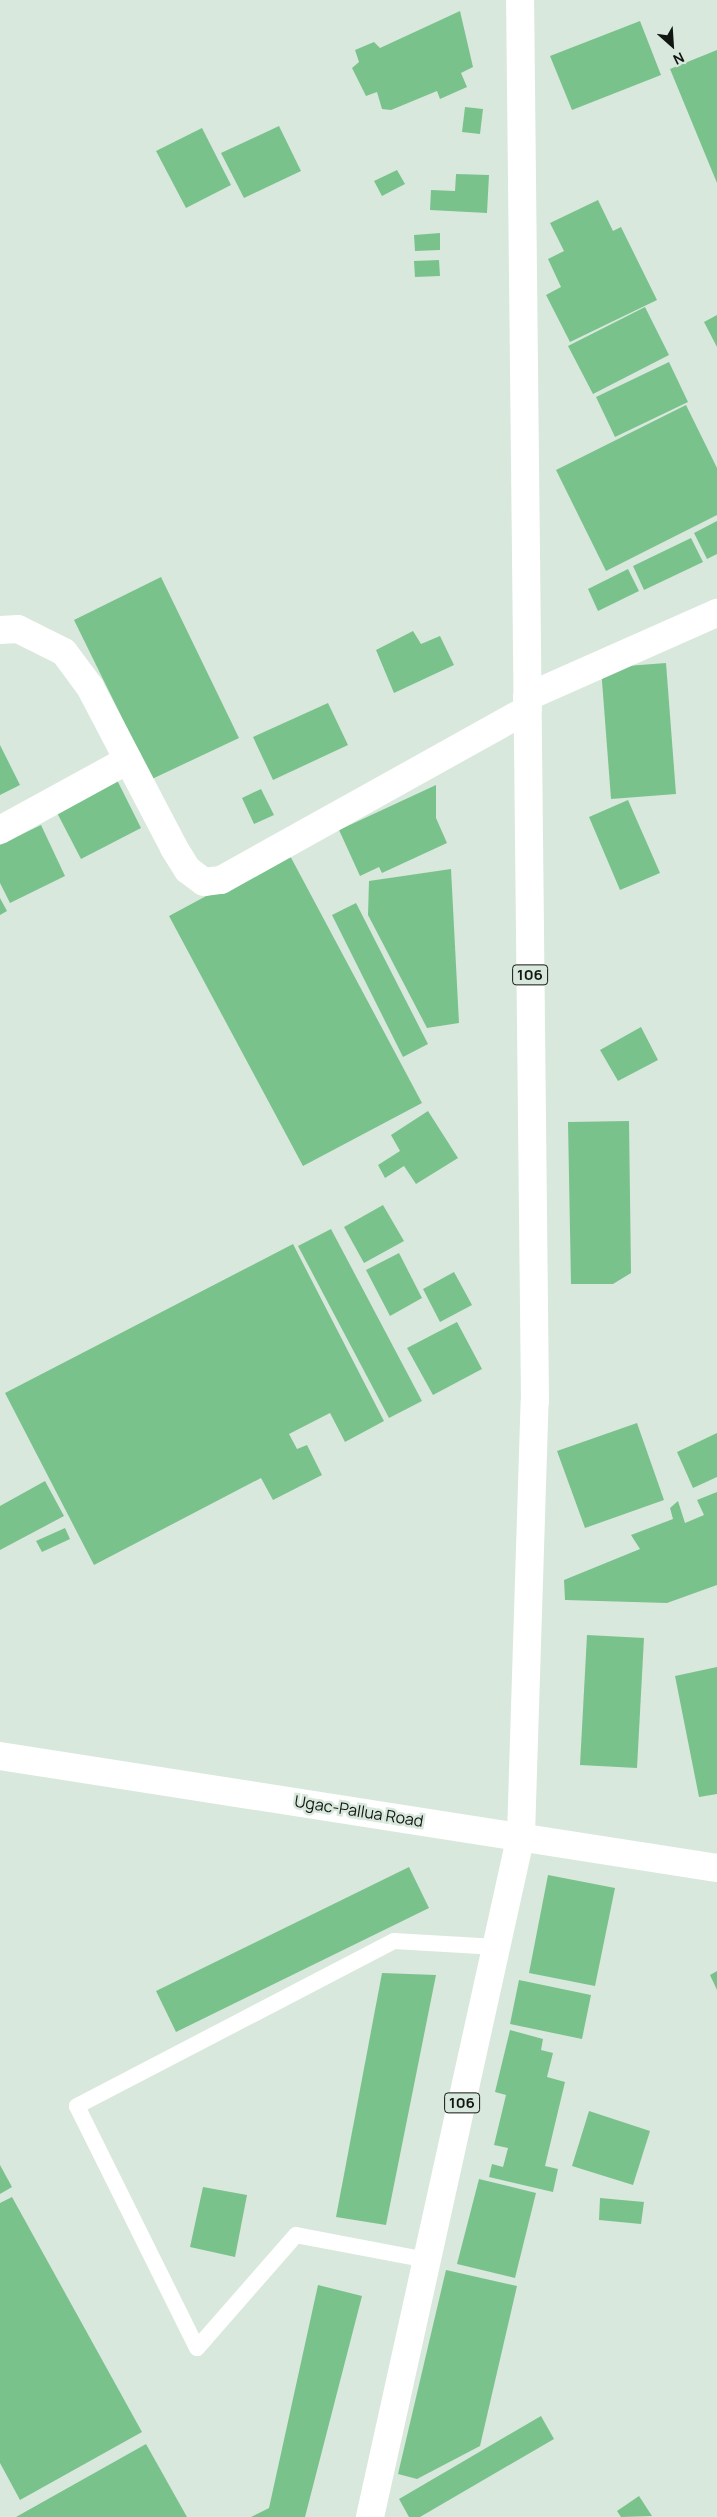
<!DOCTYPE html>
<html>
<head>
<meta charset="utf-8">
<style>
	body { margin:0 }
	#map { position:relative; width:717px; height:2517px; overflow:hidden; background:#d9e8dc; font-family:Manrope,sans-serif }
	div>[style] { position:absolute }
	.building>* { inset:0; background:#7ac28c }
	.lane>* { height:16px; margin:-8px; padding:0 8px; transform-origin:8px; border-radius:8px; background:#fff }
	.street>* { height:28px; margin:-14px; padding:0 14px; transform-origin:14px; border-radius:14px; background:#fff }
	.secondary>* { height:28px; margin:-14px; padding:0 14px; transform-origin:14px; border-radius:14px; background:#fff }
	.highway>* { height:28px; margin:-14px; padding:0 14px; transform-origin:14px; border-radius:14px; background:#fff }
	span { translate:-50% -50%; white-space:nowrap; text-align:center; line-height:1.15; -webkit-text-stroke:5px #d9e8dc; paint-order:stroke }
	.shield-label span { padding:1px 4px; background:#d9e8dc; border:1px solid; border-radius:4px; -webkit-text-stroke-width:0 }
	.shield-label { font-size:15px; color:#111612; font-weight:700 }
	.street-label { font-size:16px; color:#111612 }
	.north { position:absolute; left:647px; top:20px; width:50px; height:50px; -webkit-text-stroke:4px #d9e8dc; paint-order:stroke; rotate:154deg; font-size:14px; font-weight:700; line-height:20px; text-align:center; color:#111612 }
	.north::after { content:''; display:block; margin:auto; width:18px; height:22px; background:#111612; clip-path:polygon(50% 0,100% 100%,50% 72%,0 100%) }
</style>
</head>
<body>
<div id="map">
	<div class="building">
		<div style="clip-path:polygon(460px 11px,473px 67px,461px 73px,467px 87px,440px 99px,437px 91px,391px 110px,382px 109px,377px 92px,366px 96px,352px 68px,359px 62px,355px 50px,374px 42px,380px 48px)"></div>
		<div style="clip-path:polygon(640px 21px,661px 75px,572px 110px,550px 56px)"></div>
		<div style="clip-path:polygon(717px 50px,717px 183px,670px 69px)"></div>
		<div style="clip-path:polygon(465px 107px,483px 109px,480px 134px,462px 132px)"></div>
		<div style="clip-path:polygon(279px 126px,301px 171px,244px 198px,221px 153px)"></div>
		<div style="clip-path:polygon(202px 128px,231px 185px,186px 208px,156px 151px)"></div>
		<div style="clip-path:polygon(397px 170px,405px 184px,382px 196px,374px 181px)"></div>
		<div style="clip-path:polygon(456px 174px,489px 175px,487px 213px,430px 210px,431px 190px,455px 191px)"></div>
		<div style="clip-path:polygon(598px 200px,613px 231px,621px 227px,657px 300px,570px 342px,546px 295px,561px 287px,548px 259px,564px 251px,550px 223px)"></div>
		<div style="clip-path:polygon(440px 233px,440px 250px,415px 251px,414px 235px)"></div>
		<div style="clip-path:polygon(439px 260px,440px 276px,415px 277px,414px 261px)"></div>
		<div style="clip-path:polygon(645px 307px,669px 355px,593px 394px,568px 346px)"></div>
		<div style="clip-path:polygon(717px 315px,717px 347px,704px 322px)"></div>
		<div style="clip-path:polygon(669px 362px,688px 402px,615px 437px,596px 397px)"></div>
		<div style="clip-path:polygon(686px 405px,717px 468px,717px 515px,606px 571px,556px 470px)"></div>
		<div style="clip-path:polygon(717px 521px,717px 554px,707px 559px,694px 533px)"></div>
		<div style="clip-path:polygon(691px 538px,703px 562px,644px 590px,633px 566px)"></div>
		<div style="clip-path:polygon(628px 569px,639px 591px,598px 611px,588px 589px)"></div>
		<div style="clip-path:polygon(161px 577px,239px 738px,152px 779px,74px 620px)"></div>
		<div style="clip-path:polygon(413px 631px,421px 644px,440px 636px,454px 665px,394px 693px,376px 650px)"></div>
		<div style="clip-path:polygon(666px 663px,676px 794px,611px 799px,601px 668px)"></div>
		<div style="clip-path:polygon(328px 703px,348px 745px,273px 780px,253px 737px)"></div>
		<div style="clip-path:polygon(0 745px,20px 785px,0 795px)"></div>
		<div style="clip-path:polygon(116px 778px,141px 828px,81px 859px,55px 809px)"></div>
		<div style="clip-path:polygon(436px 785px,436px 818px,447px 843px,382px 873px,379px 867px,360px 876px,339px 830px)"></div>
		<div style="clip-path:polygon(261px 789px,274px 815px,254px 824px,242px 798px)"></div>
		<div style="clip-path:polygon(628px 800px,660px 873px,620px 890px,589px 817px)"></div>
		<div style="clip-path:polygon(41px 825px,65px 876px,10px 903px,0 883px,0 845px)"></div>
		<div style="clip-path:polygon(288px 852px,422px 1103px,303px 1166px,169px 916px)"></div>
		<div style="clip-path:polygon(451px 869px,459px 1023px,427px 1028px,368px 915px,369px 881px)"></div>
		<div style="clip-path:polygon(0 898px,7px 911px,0 915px)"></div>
		<div style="clip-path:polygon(356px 903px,428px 1044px,403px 1057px,332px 915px)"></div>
		<div style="clip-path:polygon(641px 1027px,658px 1060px,618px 1081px,600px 1050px)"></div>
		<div style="clip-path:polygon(428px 1111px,458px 1158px,416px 1184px,404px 1166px,385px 1178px,378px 1165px,400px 1151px,391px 1135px)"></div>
		<div style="clip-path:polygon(629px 1121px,631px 1273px,613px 1284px,571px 1284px,568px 1122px)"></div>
		<div style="clip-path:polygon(383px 1205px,404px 1241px,364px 1263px,344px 1227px)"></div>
		<div style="clip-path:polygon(331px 1229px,422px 1401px,389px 1418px,298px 1246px)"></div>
		<div style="clip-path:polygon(293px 1244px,384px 1421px,345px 1442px,330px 1413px,289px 1434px,297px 1449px,307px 1445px,322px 1475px,273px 1500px,261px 1478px,94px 1565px,5px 1393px)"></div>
		<div style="clip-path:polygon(399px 1253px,422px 1298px,390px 1316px,366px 1270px)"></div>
		<div style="clip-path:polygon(454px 1272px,472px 1305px,440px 1322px,423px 1289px)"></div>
		<div style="clip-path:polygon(457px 1322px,482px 1369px,433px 1395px,407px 1348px)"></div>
		<div style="clip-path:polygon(637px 1423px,664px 1500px,585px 1528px,557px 1451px)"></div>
		<div style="clip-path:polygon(717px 1433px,717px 1477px,693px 1488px,677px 1452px)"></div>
		<div style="clip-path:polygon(45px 1481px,64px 1516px,0 1550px,0 1506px)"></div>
		<div style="clip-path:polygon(717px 1492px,717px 1585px,667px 1603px,565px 1600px,564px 1580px,640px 1549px,631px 1535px,673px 1519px,670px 1508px,678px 1501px,685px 1523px,704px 1515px,697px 1500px)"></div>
		<div style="clip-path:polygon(65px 1528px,70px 1539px,42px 1552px,36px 1541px)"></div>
		<div style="clip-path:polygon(587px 1635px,644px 1638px,637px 1768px,580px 1765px)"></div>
		<div style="clip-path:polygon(717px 1667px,717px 1794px,699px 1797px,675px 1676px)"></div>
		<div style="clip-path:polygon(409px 1867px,429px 1908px,176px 2032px,156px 1991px)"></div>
		<div style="clip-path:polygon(548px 1875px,615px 1888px,595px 1986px,529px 1973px)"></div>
		<div style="clip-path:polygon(717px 1971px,717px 1990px,710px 1975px)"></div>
		<div style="clip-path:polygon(382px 1973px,436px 1975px,386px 2225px,336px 2217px)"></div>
		<div style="clip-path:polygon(519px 1980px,591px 1995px,582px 2039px,510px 2024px)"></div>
		<div style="clip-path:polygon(510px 2030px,543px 2039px,541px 2050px,553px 2053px,547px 2077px,565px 2082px,545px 2166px,558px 2169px,553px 2192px,489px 2177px,492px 2164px,503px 2167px,508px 2148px,494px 2145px,506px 2095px,495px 2092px)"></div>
		<div style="clip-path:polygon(589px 2111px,650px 2131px,633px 2185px,572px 2166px)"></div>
		<div style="clip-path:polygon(0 2165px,12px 2187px,0 2194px)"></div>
		<div style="clip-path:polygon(479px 2179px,536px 2193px,515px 2278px,457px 2264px)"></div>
		<div style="clip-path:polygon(203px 2187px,247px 2195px,235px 2257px,190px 2247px)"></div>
		<div style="clip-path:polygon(12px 2197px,142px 2432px,20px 2500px,0 2463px,0 2203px)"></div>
		<div style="clip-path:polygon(600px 2198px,644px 2202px,641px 2224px,599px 2220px)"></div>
		<div style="clip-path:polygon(446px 2270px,517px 2286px,480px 2446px,417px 2479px,398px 2474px)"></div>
		<div style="clip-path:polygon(318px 2285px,362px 2296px,305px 2517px,251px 2517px,269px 2508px)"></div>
		<div style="clip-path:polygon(541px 2416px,554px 2439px,420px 2517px,409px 2517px,399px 2499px)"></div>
		<div style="clip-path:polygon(146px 2444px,187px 2517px,16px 2517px)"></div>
		<div style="clip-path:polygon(639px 2496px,652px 2516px,621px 2517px,617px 2511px)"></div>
	</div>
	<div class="lane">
		<div style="left:427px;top:2260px;width:133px;rotate:-169.2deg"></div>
		<div style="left:296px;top:2235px;width:150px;rotate:131.2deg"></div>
		<div style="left:197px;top:2348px;width:270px;rotate:-116.4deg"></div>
		<div style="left:77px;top:2106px;width:357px;rotate:-27.5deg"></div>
		<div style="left:394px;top:1941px;width:103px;rotate:3.3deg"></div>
	</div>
	<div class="street">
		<div style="left:0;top:630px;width:18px;rotate:-3deg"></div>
		<div style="left:18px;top:629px;width:51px;rotate:26.6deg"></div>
		<div style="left:64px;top:652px;width:44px;rotate:53.4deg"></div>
		<div style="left:90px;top:687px;width:182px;rotate:62.4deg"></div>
		<div style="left:174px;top:848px;width:26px;rotate:58deg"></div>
		<div style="left:188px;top:870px;width:20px;rotate:37deg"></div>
		<div style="left:204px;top:882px;width:17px;rotate:-7deg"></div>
		<div style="left:221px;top:880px;width:351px;rotate:-29.1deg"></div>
		<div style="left:527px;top:697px;width:208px;rotate:-23.9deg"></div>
		<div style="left:0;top:830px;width:146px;rotate:-28.7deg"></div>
	</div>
	<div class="secondary">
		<div style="left:0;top:1756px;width:726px;rotate:8.88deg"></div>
	</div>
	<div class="highway">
		<div style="left:370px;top:2517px;width:699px;rotate:-77.52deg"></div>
		<div style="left:521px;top:1835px;width:434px;rotate:-88.2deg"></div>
		<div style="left:535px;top:1401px;width:1401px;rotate:-90.61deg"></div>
	</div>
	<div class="shield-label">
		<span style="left:530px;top:975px">106</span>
		<span style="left:462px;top:2103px">106</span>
	</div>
	<div class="street-label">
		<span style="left:359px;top:1811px;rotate:9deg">Ugac-Pallua Road</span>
	</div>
	<div class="north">N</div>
</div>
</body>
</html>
